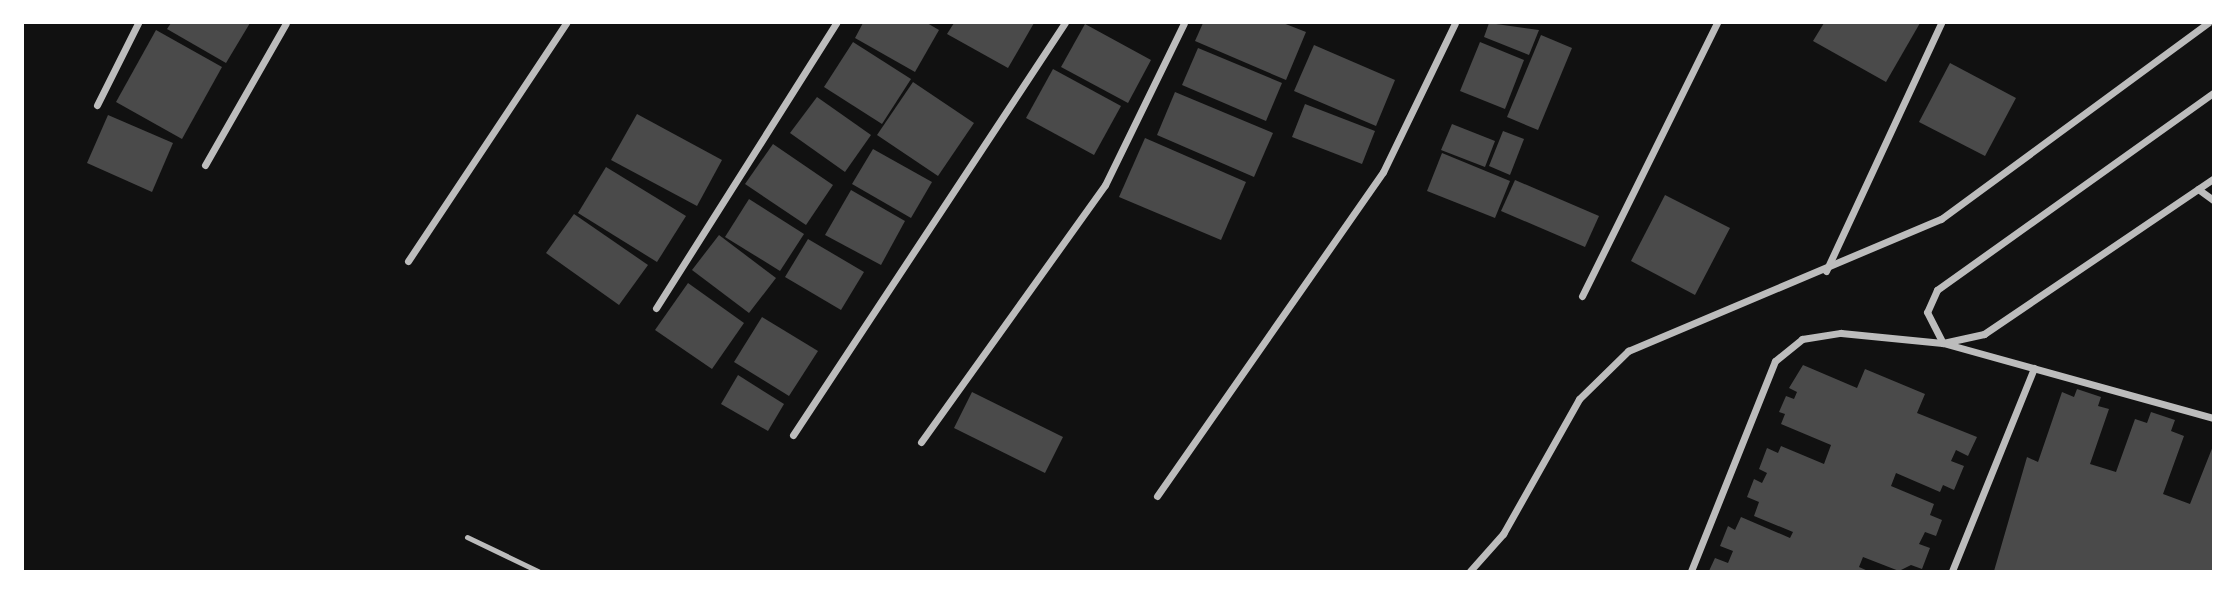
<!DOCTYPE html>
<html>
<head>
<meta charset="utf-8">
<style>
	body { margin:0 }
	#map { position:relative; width:2236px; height:594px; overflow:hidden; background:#111; font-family:Barlow,sans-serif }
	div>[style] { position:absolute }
	.building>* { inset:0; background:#4a4a4a }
	.service>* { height:5px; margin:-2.5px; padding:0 2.5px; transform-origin:2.5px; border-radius:2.5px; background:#bcbcbc }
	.minor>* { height:7px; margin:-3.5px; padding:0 3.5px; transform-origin:3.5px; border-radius:3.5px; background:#bcbcbc }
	span { translate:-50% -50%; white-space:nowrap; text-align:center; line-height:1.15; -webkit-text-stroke:7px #fff; paint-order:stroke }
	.frame { position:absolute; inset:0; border:24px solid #fff; pointer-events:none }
</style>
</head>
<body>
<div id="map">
	<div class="building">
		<div style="clip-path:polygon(171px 23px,250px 23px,226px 63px,167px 29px)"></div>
		<div style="clip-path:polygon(863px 23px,927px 23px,939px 30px,915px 72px,855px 38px)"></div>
		<div style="clip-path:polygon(954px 23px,1034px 23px,1008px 68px,947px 34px)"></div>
		<div style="clip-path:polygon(1203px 23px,1283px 23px,1306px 32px,1286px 80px,1195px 41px)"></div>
		<div style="clip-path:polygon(1489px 23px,1539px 30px,1529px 55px,1484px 37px)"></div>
		<div style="clip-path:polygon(1824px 23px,1920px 23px,1886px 82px,1813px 41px)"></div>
		<div style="clip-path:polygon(1085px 24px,1151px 60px,1128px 103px,1061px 67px)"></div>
		<div style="clip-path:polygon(156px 30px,222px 67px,182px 139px,116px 102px)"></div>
		<div style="clip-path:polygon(1541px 35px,1572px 48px,1538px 130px,1507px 117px)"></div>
		<div style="clip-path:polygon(853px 42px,911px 79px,882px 124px,824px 87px)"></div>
		<div style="clip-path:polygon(1480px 42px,1524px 60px,1505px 109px,1460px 91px)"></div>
		<div style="clip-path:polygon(1314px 45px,1395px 80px,1376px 126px,1294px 91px)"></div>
		<div style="clip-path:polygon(1198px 48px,1282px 83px,1266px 121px,1182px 85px)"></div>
		<div style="clip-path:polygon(1950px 63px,2016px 98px,1985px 156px,1919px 122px)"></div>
		<div style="clip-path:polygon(1053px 69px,1121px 106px,1094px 155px,1026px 118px)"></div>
		<div style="clip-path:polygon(913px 82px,974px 123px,938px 176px,877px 135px)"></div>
		<div style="clip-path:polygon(1175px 92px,1273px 133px,1254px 177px,1157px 135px)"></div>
		<div style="clip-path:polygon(817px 97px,871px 135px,845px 172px,790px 133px)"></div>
		<div style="clip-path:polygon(1305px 104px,1375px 131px,1362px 164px,1292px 137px)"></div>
		<div style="clip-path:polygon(637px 114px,722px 160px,697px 206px,611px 160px)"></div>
		<div style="clip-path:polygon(108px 115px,173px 143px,152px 192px,87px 163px)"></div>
		<div style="clip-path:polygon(1452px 124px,1495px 141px,1485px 167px,1441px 150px)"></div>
		<div style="clip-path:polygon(1503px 131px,1524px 139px,1510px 175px,1489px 166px)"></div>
		<div style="clip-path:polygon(1145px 138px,1246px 182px,1221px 240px,1119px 197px)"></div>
		<div style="clip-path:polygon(773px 144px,833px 185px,806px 225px,745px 184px)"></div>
		<div style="clip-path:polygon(873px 149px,932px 182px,911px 218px,852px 184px)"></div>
		<div style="clip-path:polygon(1442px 153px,1510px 181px,1495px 218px,1427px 191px)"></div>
		<div style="clip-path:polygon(606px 167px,686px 216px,657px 262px,578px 213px)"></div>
		<div style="clip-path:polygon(1515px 180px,1599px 216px,1585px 247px,1501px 211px)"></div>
		<div style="clip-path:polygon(851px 190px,905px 221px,881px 265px,825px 235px)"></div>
		<div style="clip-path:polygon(1665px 195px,1730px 228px,1695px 295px,1631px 261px)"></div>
		<div style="clip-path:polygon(749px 199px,804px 234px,780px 271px,725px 237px)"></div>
		<div style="clip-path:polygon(574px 214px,648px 265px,619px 305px,546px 253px)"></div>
		<div style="clip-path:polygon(719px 235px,776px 278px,749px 313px,692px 270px)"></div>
		<div style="clip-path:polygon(808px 239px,864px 272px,841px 310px,785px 277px)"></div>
		<div style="clip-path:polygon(688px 283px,744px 323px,712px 369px,655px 330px)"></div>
		<div style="clip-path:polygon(762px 317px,818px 351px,789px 396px,734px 362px)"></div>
		<div style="clip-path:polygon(1803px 365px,1857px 388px,1865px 369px,1925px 394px,1917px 413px,1977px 437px,1968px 456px,1956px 450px,1951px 461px,1964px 466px,1954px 490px,1943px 485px,1940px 492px,1896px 473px,1891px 486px,1934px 504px,1930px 515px,1942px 520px,1936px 536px,1925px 532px,1919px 544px,1930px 548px,1922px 569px,1911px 565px,1899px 571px,1863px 557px,1859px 567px,1868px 571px,1709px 571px,1715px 558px,1728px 563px,1733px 551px,1720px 546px,1728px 526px,1735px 530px,1741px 517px,1790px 538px,1793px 532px,1754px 516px,1759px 502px,1747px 497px,1754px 479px,1762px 483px,1767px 473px,1759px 469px,1767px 448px,1778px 453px,1781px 446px,1824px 464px,1831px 445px,1781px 424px,1785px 414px,1779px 412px,1786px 396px,1794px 399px,1797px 392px,1789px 388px)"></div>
		<div style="clip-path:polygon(738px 375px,784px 404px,768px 431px,721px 404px)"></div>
		<div style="clip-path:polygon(2077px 389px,2101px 397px,2098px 406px,2109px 409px,2090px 464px,2116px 472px,2135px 419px,2147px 423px,2151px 412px,2175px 420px,2171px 431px,2184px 436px,2163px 494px,2190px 504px,2213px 446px,2213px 571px,1994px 571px,2027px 457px,2038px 462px,2062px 392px,2074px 397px)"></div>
		<div style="clip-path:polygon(972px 392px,1063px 437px,1045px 473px,954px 428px)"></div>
	</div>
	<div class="service">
		<div style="left:467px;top:537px;width:79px;rotate:25.6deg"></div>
	</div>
	<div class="minor">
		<div style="left:2213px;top:93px;width:339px;rotate:144.5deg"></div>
		<div style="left:1937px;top:290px;width:24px;rotate:114deg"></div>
		<div style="left:1927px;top:312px;width:35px;rotate:63deg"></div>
		<div style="left:1943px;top:343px;width:42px;rotate:-12.4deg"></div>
		<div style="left:1984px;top:334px;width:277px;rotate:-34.1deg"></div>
		<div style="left:97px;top:105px;width:92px;rotate:-63.4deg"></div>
		<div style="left:205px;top:165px;width:163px;rotate:-60.3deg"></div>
		<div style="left:2198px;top:189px;width:19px;rotate:36deg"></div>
		<div style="left:408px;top:261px;width:286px;rotate:-56.4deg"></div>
		<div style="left:1826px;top:271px;width:273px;rotate:-65.1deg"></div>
		<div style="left:1582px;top:296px;width:305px;rotate:-63.7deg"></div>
		<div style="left:656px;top:308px;width:337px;rotate:-57.7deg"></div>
		<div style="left:793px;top:435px;width:494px;rotate:-56.6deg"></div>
		<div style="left:921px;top:442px;width:316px;rotate:-54.4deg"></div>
		<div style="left:1105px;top:185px;width:180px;rotate:-64deg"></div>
		<div style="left:1157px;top:496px;width:395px;rotate:-55.1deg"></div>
		<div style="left:1383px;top:172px;width:165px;rotate:-64.2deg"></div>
		<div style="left:1470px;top:571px;width:50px;rotate:-48.3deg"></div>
		<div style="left:1503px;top:534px;width:155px;rotate:-60.6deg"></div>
		<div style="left:1579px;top:399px;width:69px;rotate:-44.4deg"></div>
		<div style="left:1628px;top:351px;width:340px;rotate:-22.9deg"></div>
		<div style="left:1941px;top:219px;width:331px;rotate:-36.3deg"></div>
		<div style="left:1691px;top:571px;width:226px;rotate:-68.2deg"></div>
		<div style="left:1775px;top:361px;width:35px;rotate:-39deg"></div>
		<div style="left:1802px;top:339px;width:39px;rotate:-9deg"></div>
		<div style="left:1841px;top:333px;width:102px;rotate:5.6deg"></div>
		<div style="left:1943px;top:343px;width:280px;rotate:15.5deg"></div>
		<div style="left:1952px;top:571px;width:219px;rotate:-68deg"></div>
	</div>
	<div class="frame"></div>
</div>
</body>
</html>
